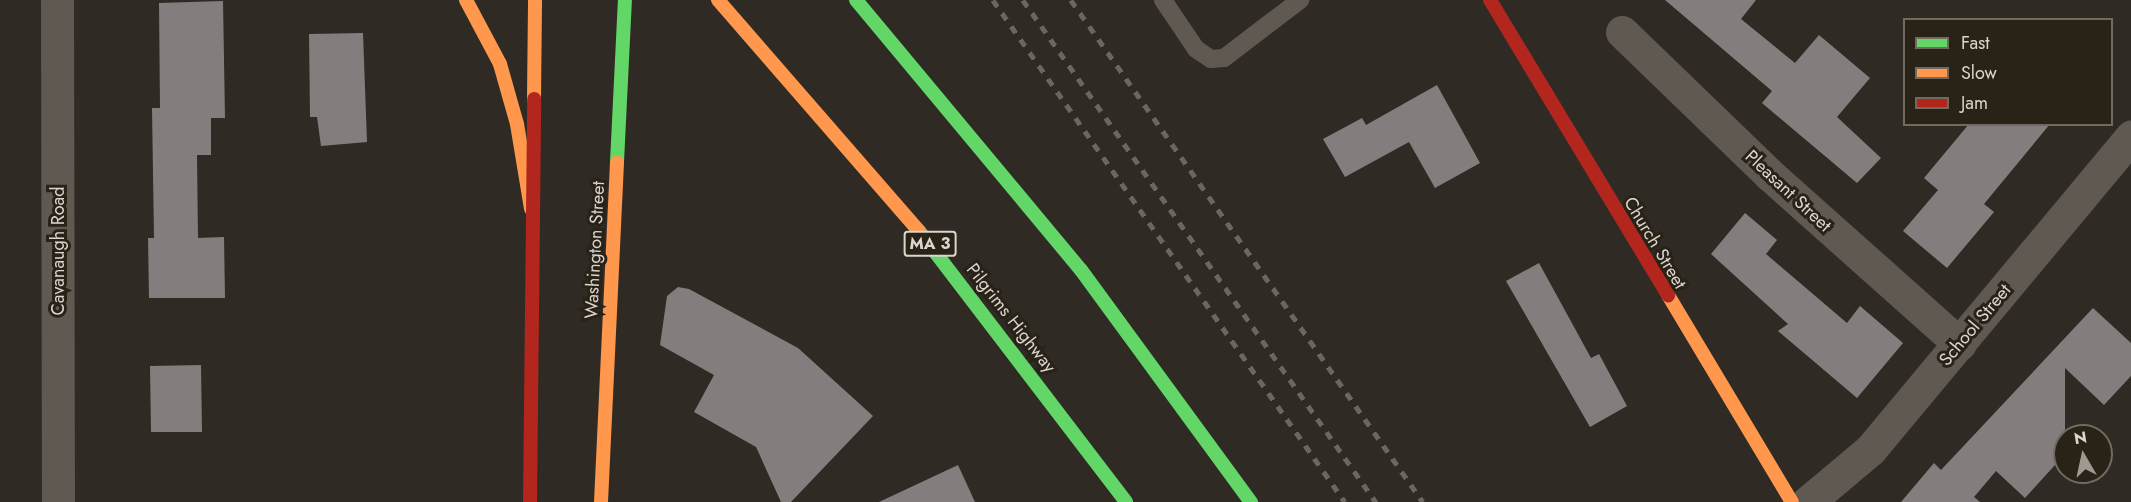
<!DOCTYPE html>
<html>
<head>
<meta charset="utf-8">
<style>
	body { margin:0 }
	#map { position:relative; width:2131px; height:502px; overflow:hidden; background:#2f2b24; font-family:Jost,sans-serif }
	div>[style] { position:absolute }
	.building>* { inset:0; background:#837e7d }
	.lane>* { height:18px; margin:-9px; padding:0 9px; transform-origin:9px; border-radius:9px; background:#5f5952 }
	.street>* { height:33px; margin:-16.5px; padding:0 16.5px; transform-origin:16.5px; border-radius:16.5px; background:#5f5952 }
	.fast>* { height:14px; margin:-7px; padding:0 7px; transform-origin:7px; border-radius:7px; background:#63d668 }
	.slow>* { height:14px; margin:-7px; padding:0 7px; transform-origin:7px; border-radius:7px; background:#ff974d }
	.jam>* { height:14px; margin:-7px; padding:0 7px; transform-origin:7px; border-radius:7px; background:#b3261e }
	.rail>* { height:4.5px; margin-top:-2.25px; transform-origin:0; background:repeating-linear-gradient(90deg,#6a6660 0 8px,transparent 0 16px) }
	span { translate:-50% -50%; white-space:nowrap; text-align:center; line-height:1.15; -webkit-text-stroke:6px #292217; paint-order:stroke }
	.shield-label span { padding:2px 4px; background:#292217; border:2px solid; border-radius:4px; -webkit-text-stroke-width:0 }
	.shield-label { font-size:16px; color:#dad5ce; font-weight:700 }
	.street-label { font-size:18px; color:#dad5ce }
	.legend { position:absolute; left:1903px; top:18px; width:210px; height:108px; box-sizing:border-box; background:#292217; border:2px solid #706a60; margin:0; padding:8px 10px; list-style:none; font-size:18px; color:#dad5ce }
	.legend li { display:flex; align-items:center; gap:12px; height:30px }
	.legend b { width:30px; border:2px solid #706a60 }
	.north { position:absolute; left:2053px; top:424px; width:60px; height:60px; box-sizing:border-box; background:#292217; border:2px solid #706a60; border-radius:50%; rotate:351deg; font-size:16px; font-weight:700; line-height:24px; text-align:center; color:#dad5ce }
	.north::after { content:''; display:block; margin:auto; width:21px; height:27px; background:#9e9a92; clip-path:polygon(50% 0,100% 100%,50% 72%,0 100%) }
</style>
</head>
<body>
<div id="map">
	<div class="building">
		<div style="clip-path:polygon(1665px 0,1756px 0,1741px 19px,1795px 63px,1819px 35px,1870px 78px,1837px 117px,1881px 158px,1857px 183px,1762px 103px,1772px 91px)"></div>
		<div style="clip-path:polygon(223px 1px,225px 118px,211px 118px,211px 155px,197px 155px,198px 238px,224px 237px,225px 298px,149px 298px,148px 238px,154px 238px,152px 108px,160px 108px,159px 3px)"></div>
		<div style="clip-path:polygon(363px 33px,367px 142px,321px 146px,317px 117px,310px 117px,309px 34px)"></div>
		<div style="clip-path:polygon(1437px 85px,1480px 163px,1435px 188px,1409px 142px,1345px 177px,1323px 139px,1362px 118px,1366px 125px)"></div>
		<div style="clip-path:polygon(1969px 124px,2050px 124px,1984px 204px,1994px 212px,1947px 268px,1903px 231px,1938px 190px,1924px 178px)"></div>
		<div style="clip-path:polygon(1745px 213px,1777px 240px,1766px 254px,1847px 323px,1860px 306px,1903px 343px,1857px 398px,1778px 331px,1788px 324px,1711px 254px)"></div>
		<div style="clip-path:polygon(1539px 263px,1591px 358px,1599px 354px,1627px 406px,1590px 427px,1506px 281px)"></div>
		<div style="clip-path:polygon(678px 287px,689px 289px,798px 348px,873px 416px,791px 502px,781px 502px,756px 447px,694px 412px,714px 375px,660px 345px,667px 296px)"></div>
		<div style="clip-path:polygon(2093px 308px,2131px 343px,2131px 376px,2104px 405px,2065px 368px,2065px 454px,2025px 498px,1996px 471px,1974px 497px,1980px 502px,1901px 502px,1934px 463px,1941px 470px)"></div>
		<div style="clip-path:polygon(201px 365px,202px 432px,151px 432px,150px 366px)"></div>
		<div style="clip-path:polygon(958px 465px,975px 502px,879px 502px)"></div>
	</div>
	<div class="lane">
		<div style="left:1163px;top:0;width:59px;rotate:56deg"></div>
		<div style="left:1196px;top:49px;width:18px;rotate:34deg"></div>
		<div style="left:1211px;top:59px;width:13px;rotate:-4deg"></div>
		<div style="left:1224px;top:58px;width:96px;rotate:-37.3deg"></div>
	</div>
	<div class="street">
		<div style="left:57px;top:0;width:502px;rotate:89.89deg"></div>
		<div style="left:1622px;top:32px;width:206px;rotate:44deg"></div>
		<div style="left:1770px;top:175px;width:254px;rotate:41.7deg"></div>
		<div style="left:1808px;top:502px;width:81px;rotate:-40deg"></div>
		<div style="left:1870px;top:450px;width:408px;rotate:-50.2deg"></div>
	</div>
	<div class="fast">
		<div style="left:856px;top:0;width:351px;rotate:50.2deg"></div>
		<div style="left:1081px;top:270px;width:288px;rotate:53.8deg"></div>
		<div style="left:617px;top:162px;width:162px;rotate:-87.2deg"></div>
		<div style="left:919px;top:231px;width:341px;rotate:52.6deg"></div>
	</div>
	<div class="slow">
		<div style="left:466px;top:0;width:72px;rotate:62deg"></div>
		<div style="left:500px;top:64px;width:62px;rotate:74.2deg"></div>
		<div style="left:517px;top:124px;width:86px;rotate:80.6deg"></div>
		<div style="left:718px;top:0;width:306px;rotate:49deg"></div>
		<div style="left:534px;top:99px;width:99px;rotate:-89.4deg"></div>
		<div style="left:1668px;top:295px;width:241px;rotate:59.1deg"></div>
		<div style="left:601px;top:502px;width:340px;rotate:-87.3deg"></div>
	</div>
	<div class="jam">
		<div style="left:1490px;top:0;width:345px;rotate:58.9deg"></div>
		<div style="left:530px;top:502px;width:403px;rotate:-89.4deg"></div>
	</div>
	<div class="rail">
		<div style="left:993px;top:0;width:613px;rotate:54.96deg"></div>
		<div style="left:1023px;top:0;width:614px;rotate:54.89deg"></div>
		<div style="left:1071px;top:0;width:613px;rotate:54.96deg"></div>
	</div>
	<div class="shield-label">
		<span style="left:930px;top:244px">MA 3</span>
	</div>
	<div class="street-label">
		<span style="left:1788px;top:191px;rotate:43deg">Pleasant Street</span>
		<span style="left:1655px;top:243px;rotate:59deg">Church Street</span>
		<span style="left:595px;top:250px;rotate:-87deg">Washington Street</span>
		<span style="left:58px;top:251px;rotate:-90deg">Cavanaugh Road</span>
		<span style="left:1011px;top:318px;rotate:52deg">Pilgrims Highway</span>
		<span style="left:1975px;top:325px;rotate:-50deg">School Street</span>
	</div>
	<ul class="legend">
	<li><b style="height:8px;background:#63d668"></b>Fast</li>
	<li><b style="height:8px;background:#ff974d"></b>Slow</li>
	<li><b style="height:8px;background:#b3261e"></b>Jam</li>
	</ul>
	<div class="north">N</div>
</div>
</body>
</html>
